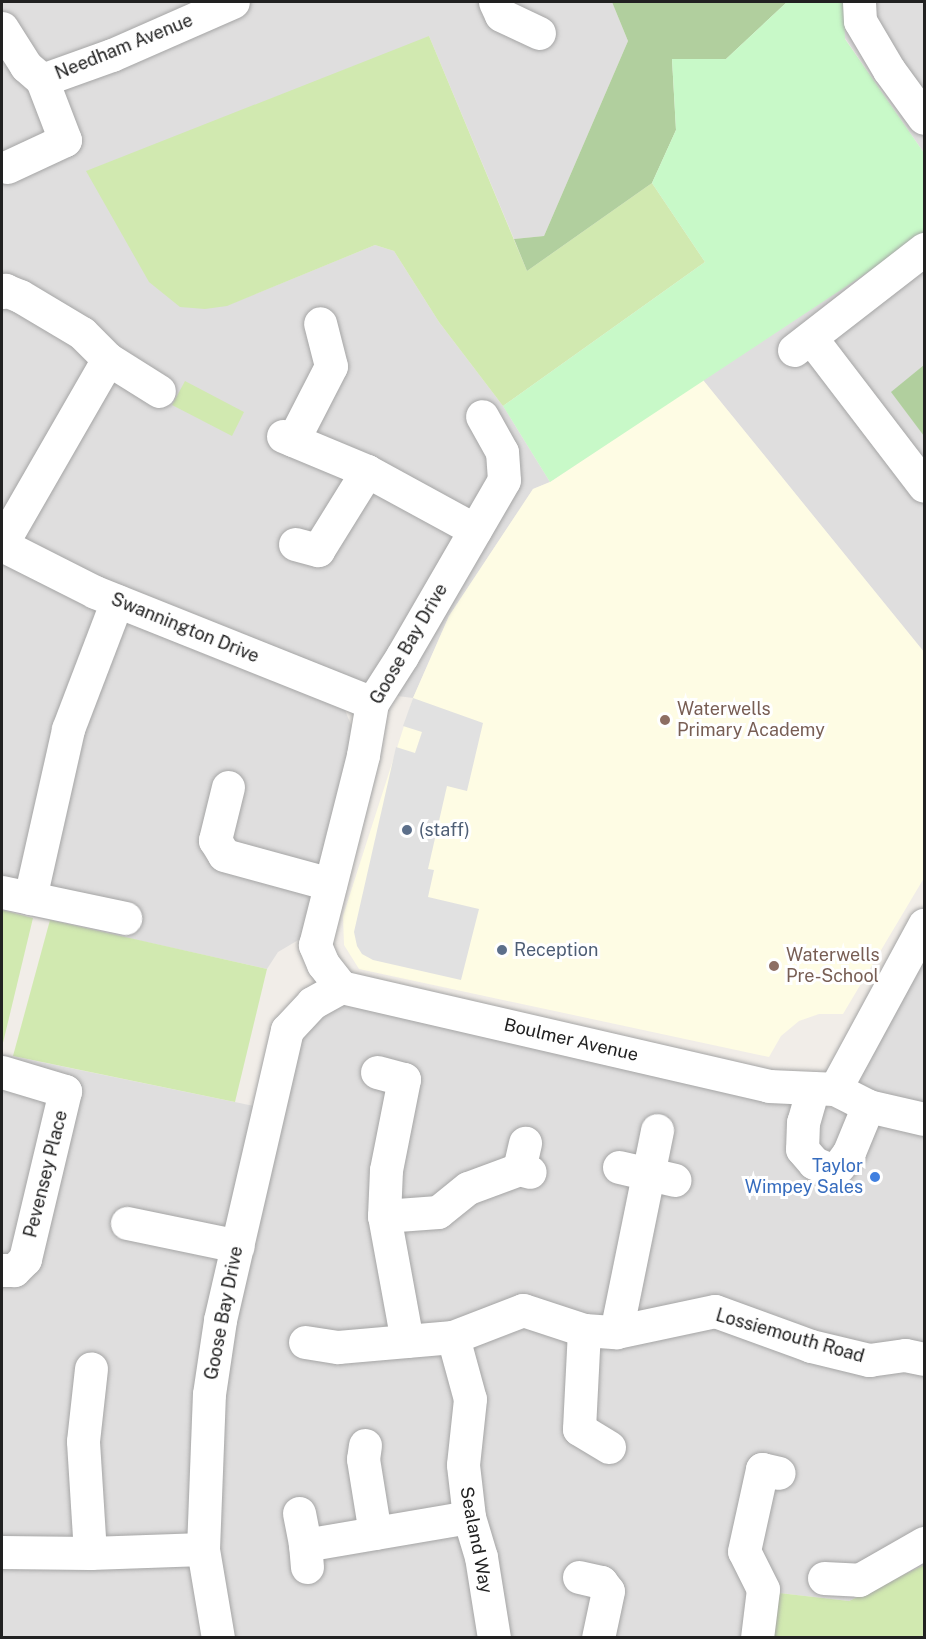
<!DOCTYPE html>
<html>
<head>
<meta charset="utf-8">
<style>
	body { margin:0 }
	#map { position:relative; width:926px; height:1639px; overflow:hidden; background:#f1ede8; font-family:"Public Sans",sans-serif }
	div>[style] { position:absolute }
	.residential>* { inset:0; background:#dfdede }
	.education>* { inset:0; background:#fefce4 }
	.grass>* { inset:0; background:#d1e9b0 }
	.forest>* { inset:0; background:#b1cf9e }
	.park>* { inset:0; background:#c8f9c8 }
	.parking>* { inset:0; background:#e1e1e1 }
	.roads { filter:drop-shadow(0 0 2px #a5a5a5) drop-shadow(0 0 2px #a5a5a5) }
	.minor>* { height:33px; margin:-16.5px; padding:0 16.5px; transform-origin:16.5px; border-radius:16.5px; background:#fff }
	.dots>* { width:16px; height:16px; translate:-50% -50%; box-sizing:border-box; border:3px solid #fff; border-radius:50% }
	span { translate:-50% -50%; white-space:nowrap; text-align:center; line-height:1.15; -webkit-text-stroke:6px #fff; paint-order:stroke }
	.street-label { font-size:18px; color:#212121 }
	.education-label { font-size:18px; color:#785e54 }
	.left { translate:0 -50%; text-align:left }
	.service-label { font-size:18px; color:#4e5e75 }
	.shop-label { font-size:18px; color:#366cbe }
	.right { translate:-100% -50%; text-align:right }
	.frame { position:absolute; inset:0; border:3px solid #212121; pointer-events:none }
</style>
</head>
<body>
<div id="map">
	<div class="residential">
		<div style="clip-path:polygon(2px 2px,612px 2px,628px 41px,544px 236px,514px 239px,429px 36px,228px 305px,375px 245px,394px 251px,439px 322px,503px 406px,550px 482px,533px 489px,449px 616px,413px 698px,344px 689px,2px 538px)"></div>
		<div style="clip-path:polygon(844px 2px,924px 2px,924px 153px,845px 38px)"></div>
		<div style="clip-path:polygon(924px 235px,924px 652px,703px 380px)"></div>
		<div style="clip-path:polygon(2px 551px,340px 698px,356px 737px,300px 939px,278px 952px,267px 969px,2px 910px)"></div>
		<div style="clip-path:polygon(924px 938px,924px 1565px,849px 1601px,779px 1593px,772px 1637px,221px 1638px,209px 1540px,217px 1385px,296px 1037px,320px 1011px,355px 1001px,655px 1070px,871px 1116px,840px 1092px)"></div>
		<div style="clip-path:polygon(2px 1054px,254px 1106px,210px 1317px,208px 1637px,2px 1638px)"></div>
	</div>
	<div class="education">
		<div style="clip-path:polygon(703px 380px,924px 652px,924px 878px,843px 1014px,819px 1014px,799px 1021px,781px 1036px,769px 1057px,359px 969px,344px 945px,343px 916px,413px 698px,449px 616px,533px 489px,550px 482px)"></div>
	</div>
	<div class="grass">
		<div style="clip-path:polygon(429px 36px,527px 271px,652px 183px,705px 262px,503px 406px,439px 322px,394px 251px,375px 245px,227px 306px,205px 309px,180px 307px,149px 282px,86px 171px)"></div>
		<div style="clip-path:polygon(185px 381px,244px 412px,232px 436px,172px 405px)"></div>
		<div style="clip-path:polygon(2px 910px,33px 918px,2px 1047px)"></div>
		<div style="clip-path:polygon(50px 920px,267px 969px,235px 1102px,13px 1056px)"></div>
		<div style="clip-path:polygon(924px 1565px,924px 1637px,772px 1638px,779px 1593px,849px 1601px)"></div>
	</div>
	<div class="forest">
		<div style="clip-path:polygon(612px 2px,787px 2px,726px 59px,672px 59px,676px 130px,652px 183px,527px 271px,514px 239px,544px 236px,628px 41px)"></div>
		<div style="clip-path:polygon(924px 365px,924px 436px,891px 392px)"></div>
	</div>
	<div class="park">
		<div style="clip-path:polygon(787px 2px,844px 2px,845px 39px,924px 153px,924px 235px,550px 482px,503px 406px,705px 262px,652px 183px,676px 130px,672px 59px,726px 59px)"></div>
	</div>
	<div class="parking">
		<div style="clip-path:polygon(413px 698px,483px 723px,467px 791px,447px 786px,428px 869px,434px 870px,428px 897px,479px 909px,461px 980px,373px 960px,362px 954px,357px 946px,354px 932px,396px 747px,415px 753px,422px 732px,403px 726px)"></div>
	</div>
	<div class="roads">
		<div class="minor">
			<div style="left:495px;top:2px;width:14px;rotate:65deg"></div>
			<div style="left:501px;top:15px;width:42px;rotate:25.3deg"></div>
			<div style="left:859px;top:2px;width:19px;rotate:87deg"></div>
			<div style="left:860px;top:21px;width:57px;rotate:59.4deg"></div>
			<div style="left:889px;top:70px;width:59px;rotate:53.9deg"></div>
			<div style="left:2px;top:28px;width:45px;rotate:57.7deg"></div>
			<div style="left:26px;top:66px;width:21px;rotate:41deg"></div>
			<div style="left:42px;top:80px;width:74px;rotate:-19.7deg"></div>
			<div style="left:112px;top:55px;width:132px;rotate:-23.7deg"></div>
			<div style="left:7px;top:167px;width:64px;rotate:-25deg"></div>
			<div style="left:65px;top:140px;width:64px;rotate:-111deg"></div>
			<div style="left:2px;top:292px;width:4px;rotate:-34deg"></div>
			<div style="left:5px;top:290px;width:16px;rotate:22deg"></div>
			<div style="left:20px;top:296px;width:72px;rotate:30.8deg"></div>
			<div style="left:82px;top:333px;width:37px;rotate:45deg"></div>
			<div style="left:108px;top:359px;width:212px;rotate:119.9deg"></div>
			<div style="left:811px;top:338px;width:186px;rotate:52.6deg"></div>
			<div style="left:794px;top:350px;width:165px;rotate:-37.8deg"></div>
			<div style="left:108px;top:359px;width:60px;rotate:32.1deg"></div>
			<div style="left:283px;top:436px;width:91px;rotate:22.6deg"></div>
			<div style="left:367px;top:471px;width:123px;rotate:28.6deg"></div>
			<div style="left:293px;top:440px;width:83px;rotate:-62.8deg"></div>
			<div style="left:331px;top:366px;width:44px;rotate:-104.3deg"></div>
			<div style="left:295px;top:544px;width:24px;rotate:15deg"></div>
			<div style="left:318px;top:550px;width:93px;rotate:-58.2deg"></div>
			<div style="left:2px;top:545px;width:104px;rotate:26.8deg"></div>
			<div style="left:95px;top:592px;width:298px;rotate:21.8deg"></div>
			<div style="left:228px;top:787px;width:55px;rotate:103.8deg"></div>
			<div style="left:215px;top:840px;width:17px;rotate:59deg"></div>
			<div style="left:224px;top:855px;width:110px;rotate:15.3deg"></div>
			<div style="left:2px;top:892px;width:126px;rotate:11.9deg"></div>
			<div style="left:30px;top:898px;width:173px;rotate:-77.3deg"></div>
			<div style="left:68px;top:729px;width:137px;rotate:-69.1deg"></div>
			<div style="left:341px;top:987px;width:29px;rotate:-128deg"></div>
			<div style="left:323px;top:964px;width:21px;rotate:-113deg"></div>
			<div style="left:315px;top:945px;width:196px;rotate:-75.8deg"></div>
			<div style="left:363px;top:755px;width:53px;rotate:-80.2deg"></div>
			<div style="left:372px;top:703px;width:56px;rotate:-57.4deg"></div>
			<div style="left:402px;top:656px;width:203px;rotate:-59.9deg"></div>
			<div style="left:504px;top:480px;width:28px;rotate:-94deg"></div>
			<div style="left:502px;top:452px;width:41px;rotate:-119.1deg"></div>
			<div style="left:2px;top:1072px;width:66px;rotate:16.8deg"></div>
			<div style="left:65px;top:1091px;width:173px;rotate:103.4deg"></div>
			<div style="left:25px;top:1259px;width:16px;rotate:135deg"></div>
			<div style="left:14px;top:1270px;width:12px;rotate:180deg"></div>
			<div style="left:377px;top:1072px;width:28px;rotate:15deg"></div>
			<div style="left:404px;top:1079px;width:93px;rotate:101.2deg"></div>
			<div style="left:386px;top:1170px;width:46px;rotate:92.5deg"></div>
			<div style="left:813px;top:1088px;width:35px;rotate:106deg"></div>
			<div style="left:803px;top:1122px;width:27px;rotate:92deg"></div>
			<div style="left:802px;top:1149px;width:18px;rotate:49deg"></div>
			<div style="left:814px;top:1163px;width:16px;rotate:22deg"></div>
			<div style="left:829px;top:1169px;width:10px;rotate:-17deg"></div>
			<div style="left:839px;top:1166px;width:17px;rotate:-54deg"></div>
			<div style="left:849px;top:1152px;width:50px;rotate:-67.6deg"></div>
			<div style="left:835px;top:1089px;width:187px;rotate:-61.5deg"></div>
			<div style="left:619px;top:1167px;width:57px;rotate:13.1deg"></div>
			<div style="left:519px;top:1169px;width:27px;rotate:-77deg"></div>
			<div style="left:127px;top:1223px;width:113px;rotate:11.7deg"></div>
			<div style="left:584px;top:1330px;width:99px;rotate:92.9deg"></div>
			<div style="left:579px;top:1429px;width:35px;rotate:31deg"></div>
			<div style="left:616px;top:1332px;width:206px;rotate:-78.5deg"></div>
			<div style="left:453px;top:1337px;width:64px;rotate:74.7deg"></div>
			<div style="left:470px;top:1399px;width:66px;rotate:96.1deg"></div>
			<div style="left:463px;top:1465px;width:52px;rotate:83.4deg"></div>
			<div style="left:469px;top:1517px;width:42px;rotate:73.3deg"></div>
			<div style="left:481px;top:1557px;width:82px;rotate:80.9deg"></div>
			<div style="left:407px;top:1341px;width:127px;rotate:-100.4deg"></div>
			<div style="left:384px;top:1216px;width:54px;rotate:-4.2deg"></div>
			<div style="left:438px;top:1212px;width:38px;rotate:-39deg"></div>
			<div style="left:468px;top:1188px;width:54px;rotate:-20.4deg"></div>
			<div style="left:519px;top:1169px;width:11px;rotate:15deg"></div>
			<div style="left:305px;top:1342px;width:33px;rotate:9deg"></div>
			<div style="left:338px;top:1347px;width:115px;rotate:-5deg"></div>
			<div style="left:453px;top:1337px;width:75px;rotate:-21.1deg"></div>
			<div style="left:523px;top:1310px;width:64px;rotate:18.2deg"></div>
			<div style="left:584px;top:1330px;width:32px;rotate:4deg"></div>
			<div style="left:616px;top:1332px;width:101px;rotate:-12deg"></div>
			<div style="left:715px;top:1311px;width:102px;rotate:20deg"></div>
			<div style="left:811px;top:1346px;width:60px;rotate:13.6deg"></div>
			<div style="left:869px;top:1360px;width:36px;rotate:-8deg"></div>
			<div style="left:905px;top:1355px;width:19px;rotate:12deg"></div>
			<div style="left:365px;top:1445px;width:14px;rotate:98deg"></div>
			<div style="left:363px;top:1459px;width:75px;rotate:80.8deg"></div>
			<div style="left:299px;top:1513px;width:33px;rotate:79deg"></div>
			<div style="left:2px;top:1552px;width:88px;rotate:0.7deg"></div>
			<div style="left:90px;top:1553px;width:113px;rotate:-2deg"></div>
			<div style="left:90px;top:1553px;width:112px;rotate:-93.6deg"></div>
			<div style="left:83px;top:1441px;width:73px;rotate:-83.7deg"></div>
			<div style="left:307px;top:1567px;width:22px;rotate:-95deg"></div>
			<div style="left:305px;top:1545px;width:166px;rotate:-9.7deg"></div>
			<div style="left:579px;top:1577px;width:23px;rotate:13deg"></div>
			<div style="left:601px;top:1582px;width:11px;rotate:52deg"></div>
			<div style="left:608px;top:1591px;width:48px;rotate:102deg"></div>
			<div style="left:824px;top:1578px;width:35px;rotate:3deg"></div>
			<div style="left:859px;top:1580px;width:75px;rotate:-29.6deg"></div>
			<div style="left:218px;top:1638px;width:90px;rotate:-99.6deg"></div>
			<div style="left:203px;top:1549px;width:155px;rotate:-87.8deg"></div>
			<div style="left:209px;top:1394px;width:75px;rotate:-81.5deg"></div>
			<div style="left:220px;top:1320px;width:298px;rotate:-77deg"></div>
			<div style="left:287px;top:1030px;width:37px;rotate:-47deg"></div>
			<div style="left:312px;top:1003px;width:33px;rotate:-29deg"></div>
			<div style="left:341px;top:987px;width:439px;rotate:13deg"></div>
			<div style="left:769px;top:1086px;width:66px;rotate:2.6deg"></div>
			<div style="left:835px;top:1089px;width:37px;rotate:27deg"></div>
			<div style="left:868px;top:1106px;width:57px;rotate:13.1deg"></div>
			<div style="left:757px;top:1638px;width:49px;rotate:-83deg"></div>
			<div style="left:763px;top:1589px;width:42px;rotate:-116.6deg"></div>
			<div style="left:744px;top:1551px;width:84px;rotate:-77.6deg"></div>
			<div style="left:762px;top:1469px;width:17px;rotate:13deg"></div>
		</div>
	</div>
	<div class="dots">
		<div style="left:665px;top:720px;background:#8d6e63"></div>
		<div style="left:407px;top:830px;background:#5c6f8a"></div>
		<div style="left:502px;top:950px;background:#5c6f8a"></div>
		<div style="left:774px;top:966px;background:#8d6e63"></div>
		<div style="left:875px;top:1177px;background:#3f7fe0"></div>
	</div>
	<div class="street-label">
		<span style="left:124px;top:47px;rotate:-22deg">Needham Avenue</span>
		<span style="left:185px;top:628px;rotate:22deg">Swannington Drive</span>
		<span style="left:409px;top:644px;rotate:-60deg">Goose Bay Drive</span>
		<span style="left:571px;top:1040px;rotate:13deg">Boulmer Avenue</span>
		<span style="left:46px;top:1174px;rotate:-76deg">Pevensey Place</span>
		<span style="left:224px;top:1313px;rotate:-79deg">Goose Bay Drive</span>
		<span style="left:790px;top:1336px;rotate:16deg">Lossiemouth Road</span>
		<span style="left:476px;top:1540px;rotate:79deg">Sealand Way</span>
	</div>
	<div class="education-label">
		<span class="left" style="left:677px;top:720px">Waterwells<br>Primary Academy</span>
		<span class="left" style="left:786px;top:966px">Waterwells<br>Pre-School</span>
	</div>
	<div class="service-label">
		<span class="left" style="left:419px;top:830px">(staff)</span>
		<span class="left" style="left:514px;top:950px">Reception</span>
	</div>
	<div class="shop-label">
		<span class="right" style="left:863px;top:1177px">Taylor<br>Wimpey Sales</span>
	</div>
	<div class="frame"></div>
</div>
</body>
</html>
